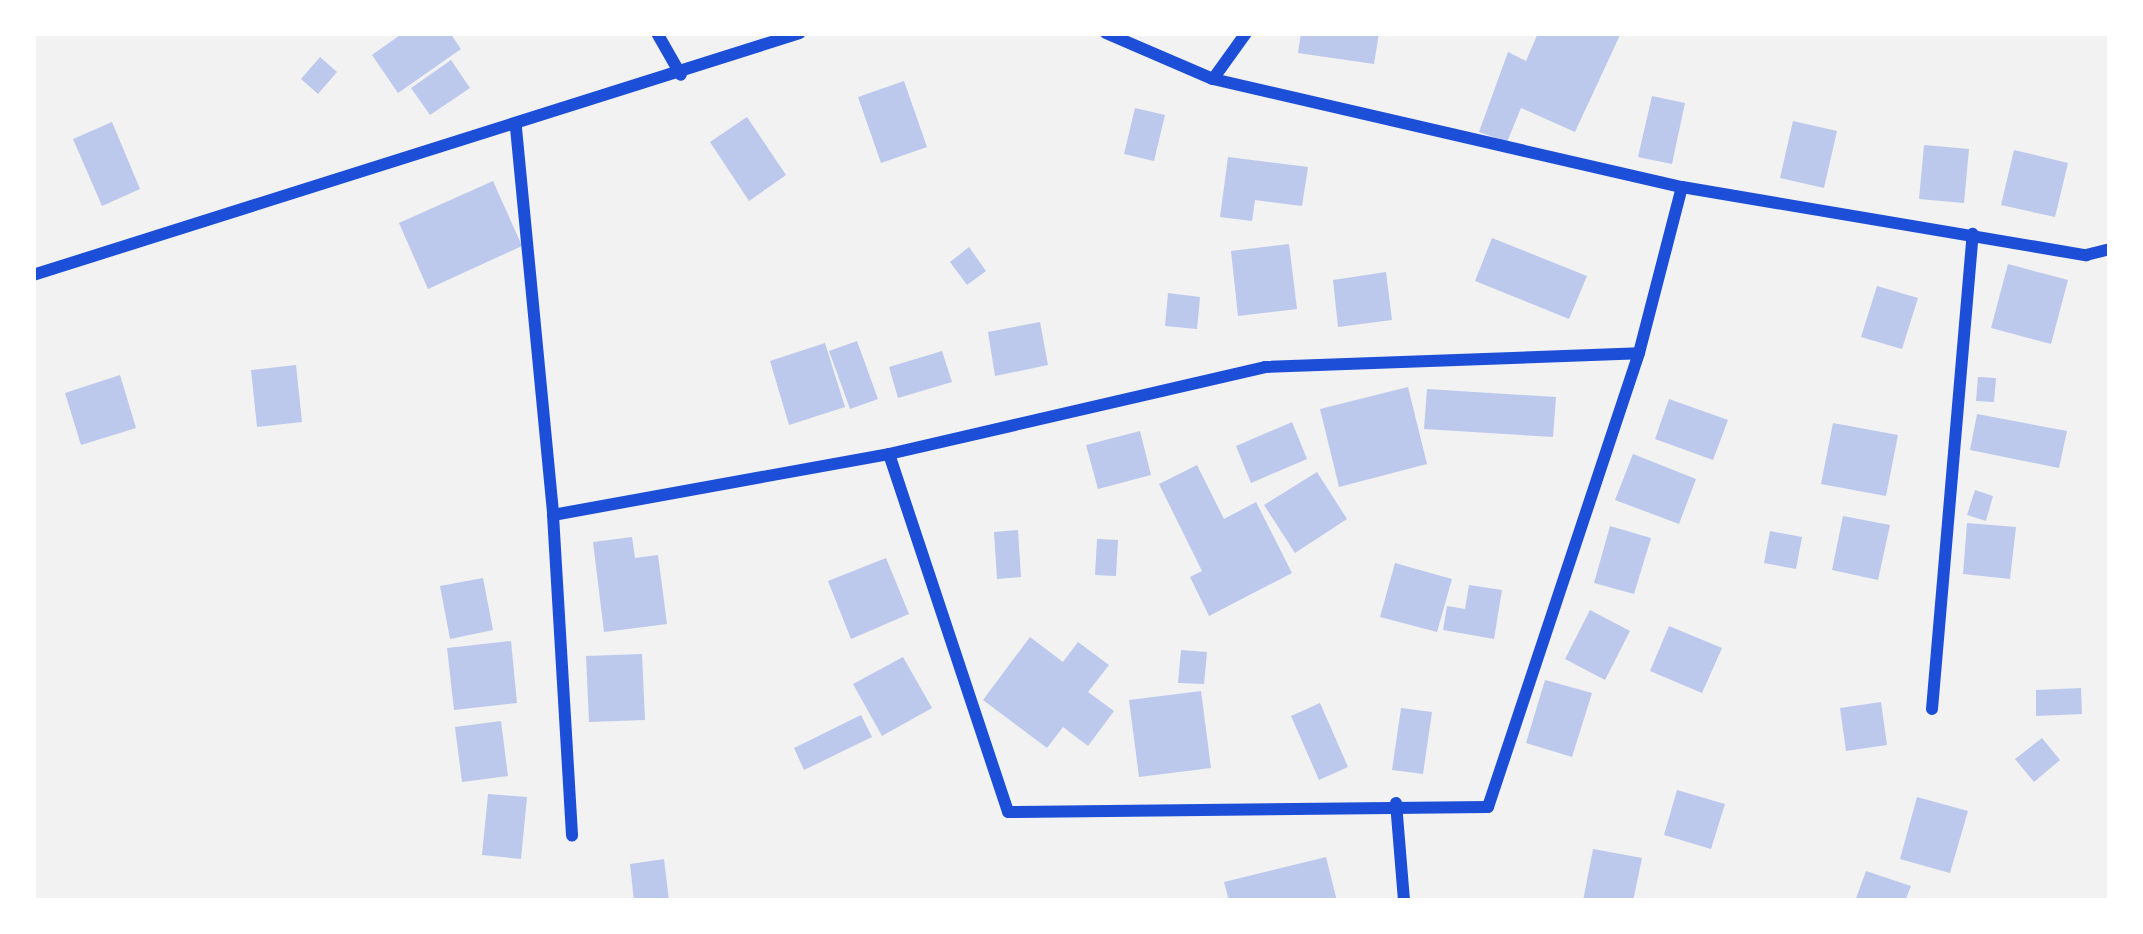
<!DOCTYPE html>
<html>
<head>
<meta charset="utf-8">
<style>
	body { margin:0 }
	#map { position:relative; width:2143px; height:934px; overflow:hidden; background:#f2f2f2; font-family:"Noto Sans",sans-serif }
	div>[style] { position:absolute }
	.building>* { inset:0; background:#bdc9ec }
	.minor>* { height:12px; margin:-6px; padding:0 6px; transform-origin:6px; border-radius:6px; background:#1d4ed8 }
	span { translate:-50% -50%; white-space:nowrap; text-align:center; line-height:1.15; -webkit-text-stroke:10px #fff; paint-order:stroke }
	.frame { position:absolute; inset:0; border:36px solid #fff; pointer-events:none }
</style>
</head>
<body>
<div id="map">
	<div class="building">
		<div style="clip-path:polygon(403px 33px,450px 33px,461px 49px,398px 93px,372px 55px)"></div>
		<div style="clip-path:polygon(1301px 33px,1379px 33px,1374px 64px,1298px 53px)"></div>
		<div style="clip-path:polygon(1538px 33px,1620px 35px,1575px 132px,1521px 108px,1507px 142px,1479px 132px,1508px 52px,1526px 61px)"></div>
		<div style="clip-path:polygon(320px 57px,337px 72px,318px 94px,301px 79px)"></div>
		<div style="clip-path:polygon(451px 60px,470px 88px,430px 115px,411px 88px)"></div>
		<div style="clip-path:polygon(904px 81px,927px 147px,881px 163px,858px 97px)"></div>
		<div style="clip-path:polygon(1652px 96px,1685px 103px,1672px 164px,1638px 157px)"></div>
		<div style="clip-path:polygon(1135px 108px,1165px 115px,1154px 161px,1124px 154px)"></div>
		<div style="clip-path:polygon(747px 117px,786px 175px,749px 201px,710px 142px)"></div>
		<div style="clip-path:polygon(1793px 121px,1837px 131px,1824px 188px,1780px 178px)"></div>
		<div style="clip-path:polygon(112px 122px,140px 189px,102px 206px,73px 139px)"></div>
		<div style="clip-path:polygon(1924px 145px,1969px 149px,1964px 203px,1919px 199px)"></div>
		<div style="clip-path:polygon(2014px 150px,2068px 163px,2055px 217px,2001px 205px)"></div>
		<div style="clip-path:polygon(1228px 157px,1308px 167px,1302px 206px,1255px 200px,1252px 221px,1220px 217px)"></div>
		<div style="clip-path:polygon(493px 181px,522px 246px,428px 289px,399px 223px)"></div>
		<div style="clip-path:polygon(1492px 238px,1587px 276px,1569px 319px,1475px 281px)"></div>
		<div style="clip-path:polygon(1289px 244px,1297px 309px,1238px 316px,1231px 251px)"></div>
		<div style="clip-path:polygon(969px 247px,986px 271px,967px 285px,950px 262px)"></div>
		<div style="clip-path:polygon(2008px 264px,2068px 280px,2051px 344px,1991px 328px)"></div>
		<div style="clip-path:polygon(1386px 272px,1392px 320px,1338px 327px,1333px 280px)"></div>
		<div style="clip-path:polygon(1877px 286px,1918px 298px,1902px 349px,1861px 337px)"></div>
		<div style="clip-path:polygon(1168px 293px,1200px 297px,1197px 329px,1165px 326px)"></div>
		<div style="clip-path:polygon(1040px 322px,1048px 365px,995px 376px,988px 332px)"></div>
		<div style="clip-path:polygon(857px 341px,878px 399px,850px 409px,829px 351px)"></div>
		<div style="clip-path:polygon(825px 343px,845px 407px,789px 425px,770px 361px)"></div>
		<div style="clip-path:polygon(942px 351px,952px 382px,898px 398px,889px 367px)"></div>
		<div style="clip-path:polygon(296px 365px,302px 422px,257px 427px,251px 370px)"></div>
		<div style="clip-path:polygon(120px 375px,136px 428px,81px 445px,65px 393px)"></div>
		<div style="clip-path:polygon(1978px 377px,1996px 378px,1994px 402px,1976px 401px)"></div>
		<div style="clip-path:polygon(1408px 387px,1427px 464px,1339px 487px,1320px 409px)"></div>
		<div style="clip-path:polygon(1427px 389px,1556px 397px,1553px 437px,1424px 429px)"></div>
		<div style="clip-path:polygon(1669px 399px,1728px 420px,1713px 460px,1655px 439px)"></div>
		<div style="clip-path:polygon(1977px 414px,2067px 431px,2059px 468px,1970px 450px)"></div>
		<div style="clip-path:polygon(1292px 422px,1307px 459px,1251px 483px,1236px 446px)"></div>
		<div style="clip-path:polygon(1833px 423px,1898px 435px,1886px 496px,1821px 484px)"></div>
		<div style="clip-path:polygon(1140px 431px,1151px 475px,1098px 489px,1086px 445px)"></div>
		<div style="clip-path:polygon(1633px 454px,1696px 479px,1679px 524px,1615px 500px)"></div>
		<div style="clip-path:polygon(1197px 465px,1224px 519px,1256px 502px,1292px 573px,1209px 616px,1190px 577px,1202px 571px,1159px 484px)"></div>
		<div style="clip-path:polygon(1317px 472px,1347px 519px,1295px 553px,1264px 505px)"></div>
		<div style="clip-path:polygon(1975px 490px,1993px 496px,1986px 521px,1967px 515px)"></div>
		<div style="clip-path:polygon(1843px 516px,1890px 525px,1878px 580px,1832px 570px)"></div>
		<div style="clip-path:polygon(1967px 523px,2016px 527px,2010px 579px,1963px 574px)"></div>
		<div style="clip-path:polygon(1610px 526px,1651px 538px,1634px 594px,1594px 583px)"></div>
		<div style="clip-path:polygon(1018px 530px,1021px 577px,997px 579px,994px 532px)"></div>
		<div style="clip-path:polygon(1770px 531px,1802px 537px,1796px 569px,1764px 563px)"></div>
		<div style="clip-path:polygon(632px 537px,635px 558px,658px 555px,667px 624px,604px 632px,593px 542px)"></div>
		<div style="clip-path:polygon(1097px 539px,1118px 540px,1116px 576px,1095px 575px)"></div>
		<div style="clip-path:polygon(886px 558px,909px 614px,851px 639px,828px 581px)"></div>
		<div style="clip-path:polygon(1395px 563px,1452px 579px,1437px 632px,1380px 617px)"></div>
		<div style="clip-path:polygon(483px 578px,493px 630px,450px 639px,440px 586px)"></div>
		<div style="clip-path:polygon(1469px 585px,1502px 590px,1494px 639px,1443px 630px,1447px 606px,1465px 609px)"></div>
		<div style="clip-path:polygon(1590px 610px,1630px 631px,1605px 680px,1565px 659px)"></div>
		<div style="clip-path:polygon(1669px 626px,1722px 648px,1702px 693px,1650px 671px)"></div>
		<div style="clip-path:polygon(1030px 637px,1063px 662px,1078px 642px,1109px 665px,1088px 692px,1114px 711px,1088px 746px,1063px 727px,1047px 748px,983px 700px)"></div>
		<div style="clip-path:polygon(511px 641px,517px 703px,454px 710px,447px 648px)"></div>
		<div style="clip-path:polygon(1181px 650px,1207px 652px,1204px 684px,1178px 683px)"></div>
		<div style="clip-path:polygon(642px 654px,645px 720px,589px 722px,586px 656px)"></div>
		<div style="clip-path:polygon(903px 657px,932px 708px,882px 736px,853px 684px)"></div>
		<div style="clip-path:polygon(1545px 680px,1592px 693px,1572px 757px,1526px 743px)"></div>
		<div style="clip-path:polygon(2081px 688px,2082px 714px,2036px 716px,2036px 690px)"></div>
		<div style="clip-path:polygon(1201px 691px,1211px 768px,1139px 777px,1129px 700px)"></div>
		<div style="clip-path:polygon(1881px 702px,1887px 745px,1846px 751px,1840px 708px)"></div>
		<div style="clip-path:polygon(1320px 703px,1348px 767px,1319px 780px,1291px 716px)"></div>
		<div style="clip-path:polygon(1401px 708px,1432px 712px,1423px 774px,1392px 770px)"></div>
		<div style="clip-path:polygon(861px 715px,872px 737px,804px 770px,794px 748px)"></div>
		<div style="clip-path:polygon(501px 721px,508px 776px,462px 782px,455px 727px)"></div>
		<div style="clip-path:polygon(2042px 738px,2060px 760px,2034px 782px,2015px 759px)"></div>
		<div style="clip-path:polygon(1677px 790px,1725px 804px,1711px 849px,1664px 835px)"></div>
		<div style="clip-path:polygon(488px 794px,527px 797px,521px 859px,482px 855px)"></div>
		<div style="clip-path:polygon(1917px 797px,1968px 811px,1950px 873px,1900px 859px)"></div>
		<div style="clip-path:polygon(1593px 849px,1642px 858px,1633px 901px,1583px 901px)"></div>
		<div style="clip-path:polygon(1326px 857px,1337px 901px,1229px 901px,1224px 882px)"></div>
		<div style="clip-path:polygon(664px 859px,669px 901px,634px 901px,630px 864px)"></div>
		<div style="clip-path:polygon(1866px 871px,1911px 886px,1905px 901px,1855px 901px)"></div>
	</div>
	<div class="minor">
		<div style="left:657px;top:33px;width:48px;rotate:60.3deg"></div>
		<div style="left:1106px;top:33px;width:116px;rotate:23.3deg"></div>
		<div style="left:1213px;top:79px;width:481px;rotate:13deg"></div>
		<div style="left:1682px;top:187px;width:410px;rotate:9.6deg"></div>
		<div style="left:2086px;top:255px;width:25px;rotate:-14deg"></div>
		<div style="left:1213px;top:79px;width:57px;rotate:-54.3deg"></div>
		<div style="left:516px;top:128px;width:389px;rotate:84.5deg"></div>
		<div style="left:553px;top:515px;width:321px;rotate:86.6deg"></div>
		<div style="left:33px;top:275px;width:804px;rotate:-17.51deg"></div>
		<div style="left:889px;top:454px;width:377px;rotate:71.6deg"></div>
		<div style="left:1008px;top:812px;width:480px;rotate:-0.6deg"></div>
		<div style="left:1488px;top:807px;width:478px;rotate:-71.6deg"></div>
		<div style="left:1639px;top:353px;width:171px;rotate:-75.5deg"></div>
		<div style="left:553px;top:515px;width:341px;rotate:-10.3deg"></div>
		<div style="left:889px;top:454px;width:386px;rotate:-13deg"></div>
		<div style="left:1265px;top:367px;width:374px;rotate:-2.1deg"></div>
		<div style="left:1932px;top:709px;width:477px;rotate:-85.1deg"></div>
		<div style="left:1396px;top:803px;width:98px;rotate:85.3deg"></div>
	</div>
	<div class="frame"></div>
</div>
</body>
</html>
